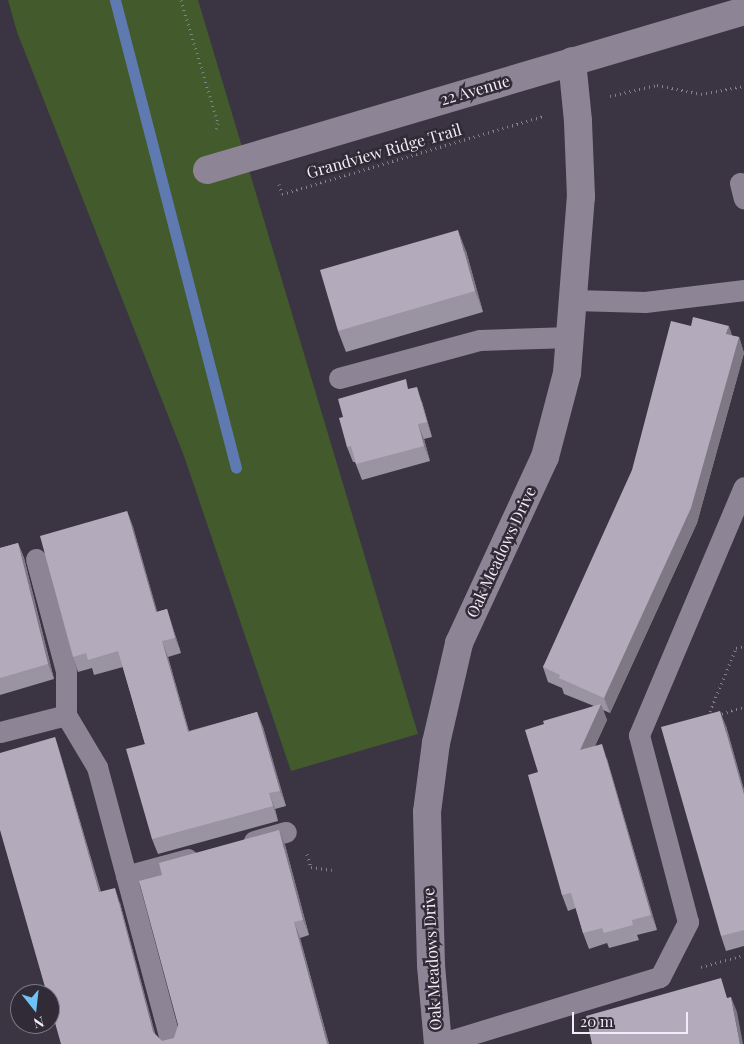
<!DOCTYPE html>
<html>
<head>
<meta charset="utf-8">
<style>
	body { margin:0 }
	#map { position:relative; width:744px; height:1044px; overflow:hidden; background:#3b3442; font-family:"Playfair Display",serif }
	div>[style] { position:absolute }
	.green>* { inset:0; background:#425a2c }
	.stream>* { height:11px; margin:-5.5px; padding:0 5.5px; transform-origin:5.5px; border-radius:5.5px; background:#5e7ab1 }
	.path>* { height:3px; margin-top:-1.5px; transform-origin:0; background:repeating-linear-gradient(90deg,#87808c 0 1px,transparent 0 5px) }
	.service>* { height:21px; margin:-10.5px; padding:0 10.5px; transform-origin:10.5px; border-radius:10.5px; background:#8d8595 }
	.minor>* { height:28px; margin:-14px; padding:0 14px; transform-origin:14px; border-radius:14px; background:#8d8595 }
	.wall>* { inset:0; background:#9a93a2 }
	.shaded-wall>* { inset:0; background:#7d7884 }
	.building>* { inset:0; background:#b3abbc }
	span { translate:-50% -50%; white-space:nowrap; text-align:center; line-height:1.15; -webkit-text-stroke:5px #312a37; paint-order:stroke }
	.street-label { font-size:16px; color:#f1ecf5 }
	.north { position:absolute; left:10px; top:984px; width:50px; height:50px; box-sizing:border-box; background:#312a37; border:1px solid #7e7883; border-radius:50%; rotate:164deg; font-size:14px; font-weight:700; line-height:20px; text-align:center; color:#f1ecf5 }
	.north::after { content:''; display:block; margin:auto; width:18px; height:22px; background:#70c2f4; clip-path:polygon(50% 0,100% 100%,50% 72%,0 100%) }
	.scale { position:absolute; left:572px; top:1012px; width:116px; height:22px; box-sizing:border-box; border:2px solid #f1ecf5; border-top:0; padding-left:6px; font-size:15px; line-height:18px; white-space:nowrap; color:#f1ecf5; -webkit-text-stroke:4px #312a37; paint-order:stroke }
</style>
</head>
<body>
<div id="map">
	<div class="green">
		<div style="clip-path:polygon(8px 0,198px 0,418px 734px,291px 771px,184px 456px,17px 32px)"></div>
	</div>
	<div class="stream">
		<div style="left:115px;top:0;width:483px;rotate:75.5deg"></div>
	</div>
	<div class="path">
		<div style="left:181px;top:0;width:128px;rotate:73.3deg"></div>
		<div style="left:218px;top:123px;width:8px;rotate:104deg"></div>
		<div style="left:610px;top:96px;width:48px;rotate:-13.2deg"></div>
		<div style="left:657px;top:85px;width:45px;rotate:11.6deg"></div>
		<div style="left:701px;top:94px;width:44px;rotate:-10.5deg"></div>
		<div style="left:279px;top:184px;width:10px;rotate:73deg"></div>
		<div style="left:282px;top:194px;width:273px;rotate:-16.6deg"></div>
		<div style="left:717px;top:715px;width:28px;rotate:-17deg"></div>
		<div style="left:708px;top:716px;width:74px;rotate:-67.6deg"></div>
		<div style="left:736px;top:648px;width:8px;rotate:-14deg"></div>
		<div style="left:307px;top:854px;width:14px;rotate:73deg"></div>
		<div style="left:311px;top:867px;width:21px;rotate:8deg"></div>
		<div style="left:701px;top:967px;width:45px;rotate:-15.6deg"></div>
	</div>
	<div class="service">
		<div style="left:740px;top:183px;width:16px;rotate:76deg"></div>
		<div style="left:574px;top:300px;width:71px;rotate:1.6deg"></div>
		<div style="left:645px;top:302px;width:100px;rotate:-6.9deg"></div>
		<div style="left:339px;top:378px;width:146px;rotate:-15.1deg"></div>
		<div style="left:480px;top:340px;width:91px;rotate:-1.9deg"></div>
		<div style="left:36px;top:559px;width:116px;rotate:75deg"></div>
		<div style="left:66px;top:671px;width:44px;rotate:90deg"></div>
		<div style="left:66px;top:715px;width:61px;rotate:59.2deg"></div>
		<div style="left:97px;top:767px;width:287px;rotate:75deg"></div>
		<div style="left:0;top:732px;width:68px;rotate:-14.4deg"></div>
		<div style="left:254px;top:841px;width:33px;rotate:-16deg"></div>
		<div style="left:126px;top:876px;width:64px;rotate:-15.3deg"></div>
		<div style="left:439px;top:1044px;width:231px;rotate:-16.9deg"></div>
		<div style="left:660px;top:977px;width:62px;rotate:-63deg"></div>
		<div style="left:688px;top:922px;width:193px;rotate:-104.7deg"></div>
		<div style="left:639px;top:735px;width:269px;rotate:-67.1deg"></div>
	</div>
	<div class="minor">
		<div style="left:207px;top:170px;width:560px;rotate:-16.49deg"></div>
		<div style="left:438px;top:1044px;width:79px;rotate:-95.1deg"></div>
		<div style="left:431px;top:965px;width:153px;rotate:-91.5deg"></div>
		<div style="left:427px;top:812px;width:70px;rotate:-82.6deg"></div>
		<div style="left:436px;top:743px;width:103px;rotate:-77deg"></div>
		<div style="left:459px;top:643px;width:205px;rotate:-65.2deg"></div>
		<div style="left:545px;top:457px;width:87px;rotate:-75.3deg"></div>
		<div style="left:567px;top:373px;width:177px;rotate:-85.5deg"></div>
		<div style="left:581px;top:197px;width:76px;rotate:-92.3deg"></div>
		<div style="left:578px;top:121px;width:60px;rotate:-95.7deg"></div>
	</div>
	<div class="wall">
		<div style="clip-path:polygon(466px 251px,483px 312px,346px 352px,338px 331px)"></div>
		<div style="clip-path:polygon(732px 336px,739px 337px,744px 353px,697px 523px,610px 713px,603px 710px,607px 720px,595px 746px,607px 759px,657px 930px,637px 935px,639px 940px,609px 948px,607px 943px,589px 949px,583px 933px,576px 908px,568px 911px,562px 895px,538px 772px,544px 724px,594px 706px,564px 694px,562px 688px,548px 682px,543px 667px)"></div>
		<div style="clip-path:polygon(409px 389px,422px 402px,432px 437px,424px 439px,430px 461px,362px 480px,355px 462px,353px 462px,347px 447px,343px 417px)"></div>
		<div style="clip-path:polygon(127px 511px,133px 527px,157px 612px,167px 609px,172px 625px,181px 653px,168px 657px,189px 731px,257px 712px,263px 727px,286px 806px,275px 809px,278px 821px,158px 854px,152px 839px,145px 744px,123px 667px,94px 675px,92px 668px,78px 672px,73px 657px)"></div>
		<div style="clip-path:polygon(18px 543px,24px 558px,54px 679px,0 695px,0 548px)"></div>
		<div style="clip-path:polygon(726px 726px,744px 790px,744px 946px,726px 951px,721px 936px)"></div>
		<div style="clip-path:polygon(55px 737px,60px 753px,101px 892px,120px 903px,155px 1034px,162px 1041px,174px 1038px,285px 845px,309px 935px,300px 938px,329px 1044px,61px 1044px)"></div>
	</div>
	<div class="shaded-wall">
		<div style="clip-path:polygon(458px 230px,466px 251px,483px 312px,475px 291px)"></div>
		<div style="clip-path:polygon(729px 326px,734px 341px,726px 334px)"></div>
		<div style="clip-path:polygon(739px 337px,744px 353px,697px 523px,610px 713px,604px 698px)"></div>
		<div style="clip-path:polygon(417px 387px,422px 402px,432px 437px,427px 422px)"></div>
		<div style="clip-path:polygon(418px 424px,424px 439px,430px 461px,424px 446px)"></div>
		<div style="clip-path:polygon(127px 511px,133px 527px,162px 628px,156px 612px)"></div>
		<div style="clip-path:polygon(18px 543px,24px 558px,54px 679px,48px 664px)"></div>
		<div style="clip-path:polygon(167px 609px,172px 625px,181px 653px,175px 638px)"></div>
		<div style="clip-path:polygon(162px 641px,168px 657px,193px 747px,188px 732px)"></div>
		<div style="clip-path:polygon(601px 704px,607px 720px,586px 765px,580px 750px)"></div>
		<div style="clip-path:polygon(720px 711px,726px 726px,744px 790px,744px 795px)"></div>
		<div style="clip-path:polygon(257px 712px,263px 727px,286px 806px,280px 791px)"></div>
		<div style="clip-path:polygon(55px 737px,60px 753px,105px 908px,99px 892px)"></div>
		<div style="clip-path:polygon(602px 744px,607px 759px,657px 930px,651px 915px)"></div>
		<div style="clip-path:polygon(269px 793px,275px 809px,278px 821px,273px 806px)"></div>
		<div style="clip-path:polygon(279px 830px,285px 845px,309px 935px,303px 920px)"></div>
		<div style="clip-path:polygon(115px 888px,120px 903px,158px 1044px,153px 1032px)"></div>
		<div style="clip-path:polygon(294px 922px,300px 938px,329px 1044px,327px 1044px)"></div>
		<div style="clip-path:polygon(731px 997px,737px 1012px,743px 1044px,740px 1044px)"></div>
	</div>
	<div class="building">
		<div style="clip-path:polygon(458px 230px,475px 291px,338px 331px,320px 270px)"></div>
		<div style="clip-path:polygon(693px 317px,729px 326px,726px 334px,739px 337px,691px 508px,604px 698px,559px 678px,560px 675px,543px 667px,632px 470px,671px 321px,691px 326px)"></div>
		<div style="clip-path:polygon(406px 379px,408px 389px,417px 387px,427px 422px,418px 424px,424px 446px,356px 464px,351px 446px,347px 447px,339px 418px,343px 417px,338px 399px)"></div>
		<div style="clip-path:polygon(127px 511px,156px 612px,167px 609px,175px 638px,162px 641px,188px 732px,257px 712px,280px 791px,269px 793px,273px 806px,152px 839px,126px 749px,145px 744px,118px 651px,88px 660px,86px 653px,73px 657px,40px 536px)"></div>
		<div style="clip-path:polygon(18px 543px,48px 664px,0 678px,0 548px)"></div>
		<div style="clip-path:polygon(601px 704px,580px 750px,602px 744px,651px 915px,632px 920px,633px 925px,604px 933px,602px 928px,583px 933px,571px 893px,562px 895px,528px 775px,538px 772px,525px 730px,544px 724px,543px 721px)"></div>
		<div style="clip-path:polygon(720px 711px,744px 795px,744px 930px,721px 936px,661px 727px)"></div>
		<div style="clip-path:polygon(55px 737px,99px 892px,115px 888px,153px 1032px,162px 1041px,174px 1038px,178px 1025px,139px 881px,162px 875px,159px 863px,279px 830px,303px 920px,294px 922px,327px 1044px,61px 1044px,50px 1005px,50px 994px,47px 994px,0 830px,0 753px)"></div>
		<div style="clip-path:polygon(721px 978px,727px 998px,731px 997px,740px 1044px,592px 1044px,586px 1016px)"></div>
	</div>
	<div class="street-label">
		<span style="left:475px;top:90px;rotate:-16deg">22 Avenue</span>
		<span style="left:384px;top:151px;rotate:-16deg">Grandview Ridge Trail</span>
		<span style="left:501px;top:552px;rotate:-65deg">Oak Meadows Drive</span>
		<span style="left:432px;top:959px;rotate:-93deg">Oak Meadows Drive</span>
	</div>
	<div class="north">N</div>
	<div class="scale">20 m</div>
</div>
</body>
</html>
